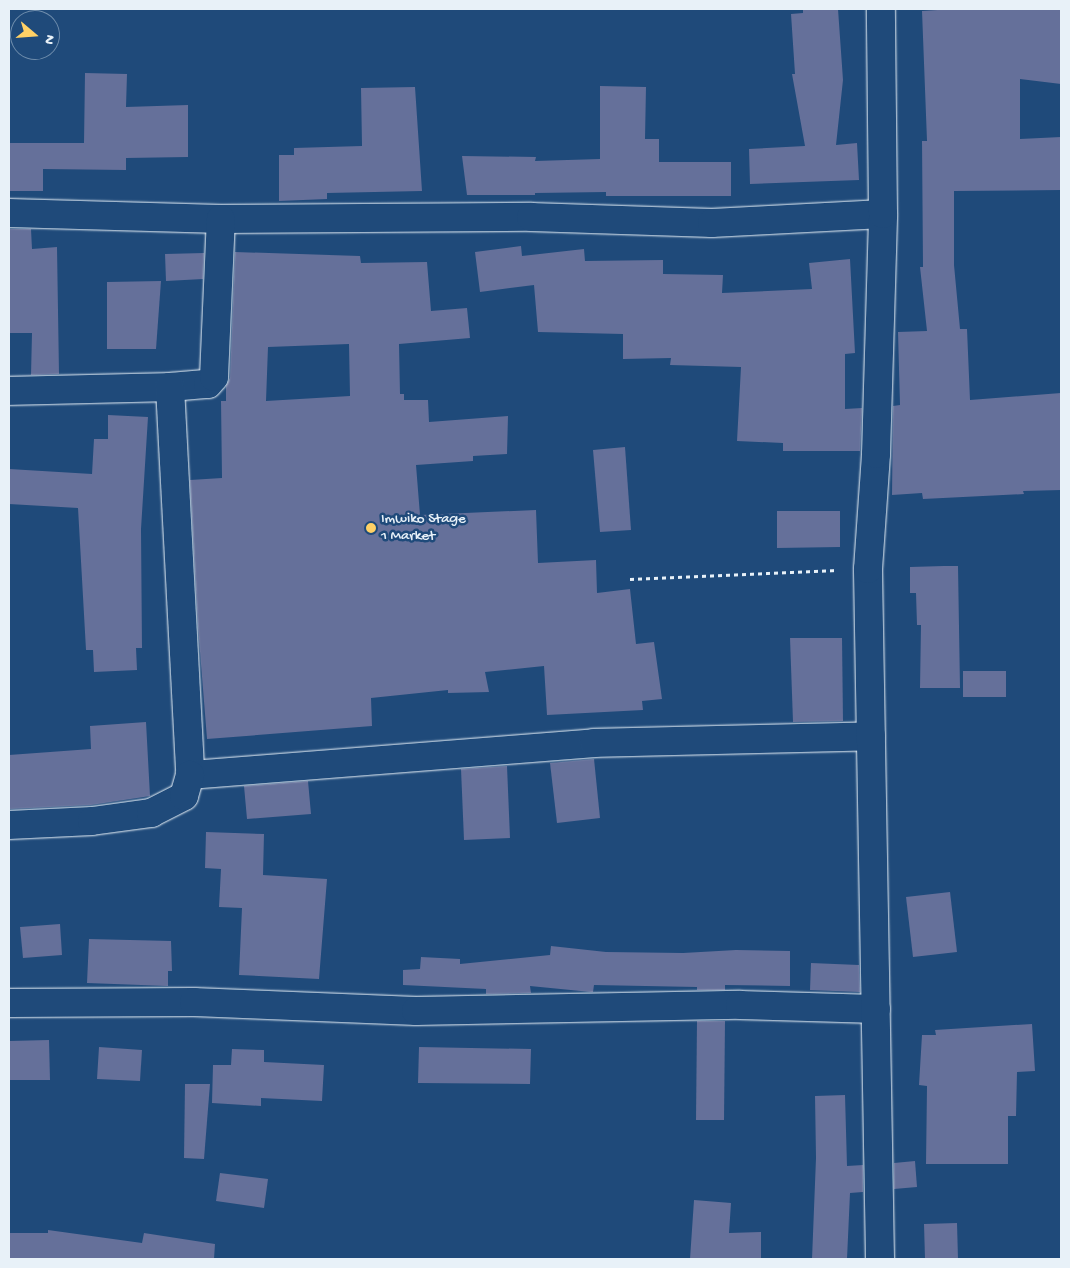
<!DOCTYPE html>
<html>
<head>
<meta charset="utf-8">
<style>
	body { margin:0 }
	#map { position:relative; width:1070px; height:1268px; overflow:hidden; background:#1f4a7a; font-family:"Gochi Hand",sans-serif }
	div>[style] { position:absolute }
	.building>* { inset:0; background:#65709a }
	.path>* { height:3px; margin-top:-1.5px; transform-origin:0; background:repeating-linear-gradient(90deg,#e8f1f8 0 4px,transparent 0 8px) }
	.roads { filter:drop-shadow(0 0 1px #e8f1f8) drop-shadow(0 0 1px #e8f1f8) }
	.minor>* { height:28px; margin:-14px; padding:0 14px; transform-origin:14px; border-radius:14px; background:#1f4a7a }
	.dots>* { width:14px; height:14px; translate:-50% -50%; box-sizing:border-box; border:2px solid #1f4a7a; border-radius:50% }
	span { translate:-50% -50%; white-space:nowrap; text-align:center; line-height:1.15; -webkit-text-stroke:5px #1f4a7a; paint-order:stroke }
	.poi-label { font-size:15px; color:#e8f1f8 }
	.left { translate:0 -50%; text-align:left }
	.frame { position:absolute; inset:0; border:10px solid #e8f1f8; pointer-events:none }
	.north { position:absolute; left:10px; top:10px; width:50px; height:50px; box-sizing:border-box; background:#1f4a7a; border:1px solid #6f8dac; border-radius:50%; rotate:108deg; font-size:14px; font-weight:700; line-height:20px; text-align:center; color:#e8f1f8 }
	.north::after { content:''; display:block; margin:auto; width:18px; height:22px; background:#ffd166; clip-path:polygon(50% 0,100% 100%,50% 72%,0 100%) }
</style>
</head>
<body>
<div id="map">
	<div class="building">
		<div style="clip-path:polygon(803px 9px,838px 9px,843px 80px,836px 145px,857px 143px,859px 180px,750px 184px,749px 149px,805px 146px,792px 74px,795px 74px,791px 14px,803px 13px)"></div>
		<div style="clip-path:polygon(953px 9px,1061px 9px,1061px 84px,1020px 79px,1020px 139px,1061px 137px,1061px 190px,954px 191px,954px 265px,960px 329px,967px 329px,970px 400px,1061px 393px,1061px 490px,1023px 491px,1024px 494px,923px 499px,922px 493px,892px 495px,893px 406px,900px 405px,898px 332px,927px 331px,920px 267px,923px 267px,922px 141px,927px 141px,922px 11px)"></div>
		<div style="clip-path:polygon(85px 73px,127px 74px,126px 107px,188px 105px,188px 157px,126px 158px,126px 170px,43px 169px,43px 191px,9px 191px,9px 143px,84px 143px)"></div>
		<div style="clip-path:polygon(600px 86px,646px 87px,645px 139px,659px 139px,659px 162px,731px 162px,731px 196px,606px 196px,606px 192px,535px 193px,535px 195px,467px 195px,462px 156px,536px 157px,535px 161px,600px 159px)"></div>
		<div style="clip-path:polygon(415px 87px,422px 191px,327px 193px,327px 199px,279px 201px,279px 155px,294px 155px,294px 148px,362px 146px,361px 88px)"></div>
		<div style="clip-path:polygon(9px 229px,31px 229px,32px 249px,57px 247px,59px 374px,31px 375px,32px 333px,9px 333px)"></div>
		<div style="clip-path:polygon(521px 246px,522px 256px,584px 249px,585px 261px,663px 260px,663px 274px,723px 275px,722px 293px,812px 289px,809px 263px,850px 259px,855px 353px,845px 354px,845px 409px,862px 408px,860px 451px,783px 451px,783px 443px,737px 441px,741px 367px,670px 365px,671px 358px,623px 359px,623px 334px,538px 332px,534px 285px,480px 292px,475px 252px)"></div>
		<div style="clip-path:polygon(evenodd,235px 252px,360px 256px,361px 263px,427px 262px,431px 311px,467px 308px,470px 338px,399px 344px,400px 394px,404px 394px,404px 400px,428px 400px,429px 422px,508px 416px,507px 454px,473px 456px,473px 461px,416px 465px,420px 515px,536px 510px,538px 563px,596px 560px,597px 593px,630px 589px,636px 644px,654px 642px,662px 699px,642px 701px,643px 710px,547px 715px,544px 666px,485px 672px,489px 692px,448px 693px,448px 690px,371px 698px,372px 726px,207px 739px,198px 626px,190px 480px,222px 478px,221px 401px,226px 401px,226px 386px,230px 378px,235px 252px,349px 344px,350px 396px,266px 401px,268px 347px,349px 344px)"></div>
		<div style="clip-path:polygon(204px 253px,203px 279px,166px 281px,165px 254px)"></div>
		<div style="clip-path:polygon(161px 281px,156px 349px,107px 349px,107px 282px)"></div>
		<div style="clip-path:polygon(108px 415px,148px 417px,141px 529px,142px 648px,136px 648px,137px 670px,94px 672px,93px 650px,86px 650px,78px 508px,9px 504px,9px 469px,92px 474px,94px 439px,108px 439px)"></div>
		<div style="clip-path:polygon(625px 447px,631px 530px,600px 532px,593px 450px)"></div>
		<div style="clip-path:polygon(777px 511px,840px 511px,840px 547px,777px 548px)"></div>
		<div style="clip-path:polygon(944px 566px,958px 566px,960px 688px,920px 688px,921px 625px,917px 625px,916px 593px,910px 593px,910px 567px)"></div>
		<div style="clip-path:polygon(790px 638px,842px 638px,843px 721px,793px 722px)"></div>
		<div style="clip-path:polygon(963px 671px,1006px 671px,1006px 697px,963px 697px)"></div>
		<div style="clip-path:polygon(146px 722px,150px 796px,91px 805px,9px 809px,9px 755px,91px 749px,90px 726px)"></div>
		<div style="clip-path:polygon(594px 759px,600px 818px,557px 823px,550px 763px)"></div>
		<div style="clip-path:polygon(507px 766px,510px 838px,464px 840px,461px 769px)"></div>
		<div style="clip-path:polygon(308px 781px,311px 814px,247px 819px,244px 786px)"></div>
		<div style="clip-path:polygon(206px 832px,264px 834px,263px 875px,327px 879px,319px 979px,239px 975px,242px 908px,219px 907px,221px 869px,205px 868px)"></div>
		<div style="clip-path:polygon(950px 892px,957px 952px,913px 957px,906px 897px)"></div>
		<div style="clip-path:polygon(60px 924px,62px 955px,23px 958px,20px 927px)"></div>
		<div style="clip-path:polygon(89px 939px,171px 941px,172px 971px,168px 971px,168px 986px,87px 983px)"></div>
		<div style="clip-path:polygon(551px 946px,606px 952px,683px 953px,736px 950px,790px 951px,790px 986px,725px 985px,725px 990px,697px 990px,697px 987px,594px 985px,593px 992px,591px 992px,530px 986px,531px 993px,486px 994px,486px 989px,403px 985px,403px 970px,420px 969px,421px 957px,460px 959px,460px 964px,550px 955px)"></div>
		<div style="clip-path:polygon(811px 963px,859px 965px,860px 992px,810px 990px)"></div>
		<div style="clip-path:polygon(697px 1021px,725px 1021px,724px 1120px,696px 1120px)"></div>
		<div style="clip-path:polygon(1032px 1024px,1035px 1071px,1017px 1072px,1016px 1116px,1008px 1116px,1008px 1164px,926px 1164px,927px 1086px,919px 1085px,922px 1035px,936px 1035px,935px 1030px)"></div>
		<div style="clip-path:polygon(49px 1040px,50px 1080px,9px 1080px,9px 1041px)"></div>
		<div style="clip-path:polygon(99px 1047px,142px 1050px,140px 1081px,97px 1079px)"></div>
		<div style="clip-path:polygon(419px 1047px,531px 1049px,530px 1084px,418px 1083px)"></div>
		<div style="clip-path:polygon(232px 1049px,264px 1050px,264px 1062px,324px 1065px,322px 1101px,261px 1098px,261px 1106px,212px 1103px,213px 1065px,231px 1065px)"></div>
		<div style="clip-path:polygon(185px 1084px,210px 1084px,204px 1159px,184px 1158px)"></div>
		<div style="clip-path:polygon(845px 1095px,847px 1166px,863px 1165px,863px 1192px,850px 1193px,847px 1259px,812px 1259px,816px 1158px,815px 1096px)"></div>
		<div style="clip-path:polygon(915px 1161px,917px 1187px,894px 1189px,894px 1163px)"></div>
		<div style="clip-path:polygon(220px 1173px,268px 1179px,264px 1208px,216px 1201px)"></div>
		<div style="clip-path:polygon(694px 1200px,731px 1203px,729px 1233px,761px 1232px,761px 1259px,690px 1259px)"></div>
		<div style="clip-path:polygon(957px 1223px,958px 1259px,925px 1259px,924px 1224px)"></div>
		<div style="clip-path:polygon(48px 1230px,142px 1243px,144px 1233px,215px 1244px,214px 1259px,9px 1259px,9px 1233px,48px 1233px)"></div>
	</div>
	<div class="path">
		<div style="left:630px;top:579px;width:208px;rotate:-2.5deg"></div>
	</div>
	<div class="roads">
		<div class="minor">
			<div style="left:9px;top:213px;width:212px;rotate:1.6deg"></div>
			<div style="left:221px;top:219px;width:310px;rotate:-0.4deg"></div>
			<div style="left:531px;top:217px;width:181px;rotate:1.9deg"></div>
			<div style="left:712px;top:223px;width:171px;rotate:-3deg"></div>
			<div style="left:170px;top:387px;width:38px;rotate:-5deg"></div>
			<div style="left:208px;top:384px;width:9px;rotate:-49deg"></div>
			<div style="left:214px;top:377px;width:158px;rotate:-87.5deg"></div>
			<div style="left:9px;top:391px;width:161px;rotate:-1.4deg"></div>
			<div style="left:170px;top:387px;width:389px;rotate:87deg"></div>
			<div style="left:190px;top:775px;width:405px;rotate:-4.5deg"></div>
			<div style="left:594px;top:743px;width:277px;rotate:-1.4deg"></div>
			<div style="left:9px;top:825px;width:83px;rotate:-2.8deg"></div>
			<div style="left:92px;top:821px;width:60px;rotate:-7.7deg"></div>
			<div style="left:151px;top:813px;width:37px;rotate:-27deg"></div>
			<div style="left:184px;top:796px;width:22px;rotate:-74deg"></div>
			<div style="left:9px;top:1003px;width:185px;rotate:-0.3deg"></div>
			<div style="left:194px;top:1002px;width:222px;rotate:2.3deg"></div>
			<div style="left:416px;top:1011px;width:324px;rotate:-1.1deg"></div>
			<div style="left:740px;top:1005px;width:136px;rotate:1.7deg"></div>
			<div style="left:880px;top:1259px;width:690px;rotate:-91deg"></div>
			<div style="left:868px;top:569px;width:115px;rotate:-86deg"></div>
			<div style="left:876px;top:454px;width:240px;rotate:-88.3deg"></div>
			<div style="left:883px;top:214px;width:205px;rotate:-90.6deg"></div>
		</div>
	</div>
	<div class="dots">
		<div style="left:371px;top:528px;background:#ffd166"></div>
	</div>
	<div class="poi-label">
		<span class="left" style="left:381px;top:528px">Imwiko Stage<br>1 Market</span>
	</div>
	<div class="frame"></div>
	<div class="north">N</div>
</div>
</body>
</html>
